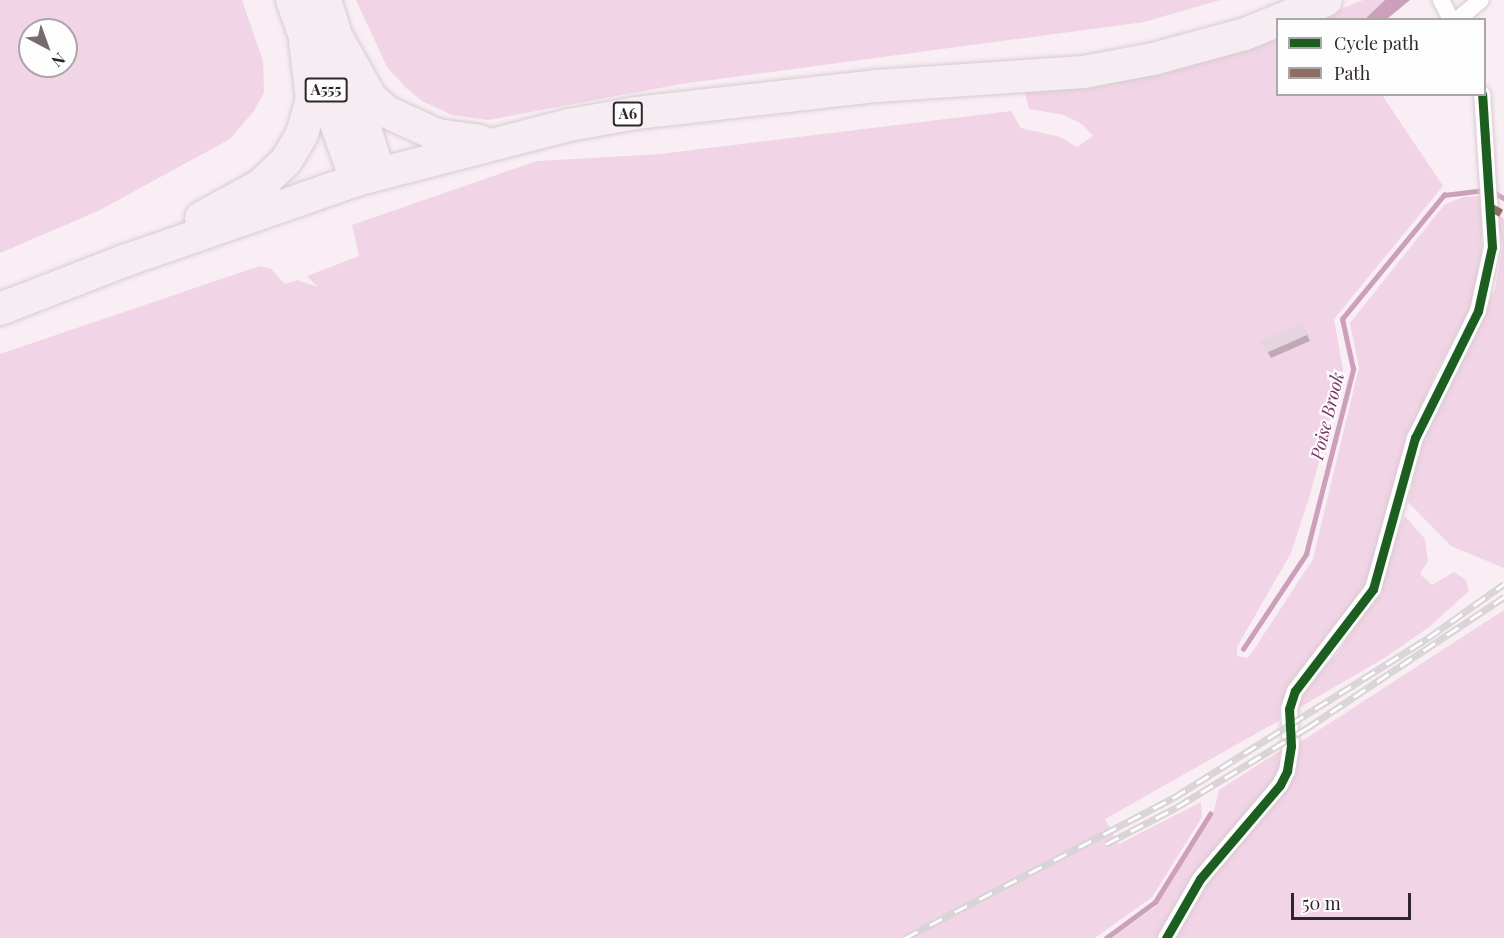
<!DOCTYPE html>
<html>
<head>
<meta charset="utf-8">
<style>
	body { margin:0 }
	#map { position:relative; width:1504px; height:938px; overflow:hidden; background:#f9eef4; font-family:"Playfair Display",serif }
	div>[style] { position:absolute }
	.green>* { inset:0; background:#f1d4e5 }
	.water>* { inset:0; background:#cc9fbb }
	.shadow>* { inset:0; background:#0003 }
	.stream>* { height:4.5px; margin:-2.25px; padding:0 2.25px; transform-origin:2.25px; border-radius:2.25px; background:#cc9fbb }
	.building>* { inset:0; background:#e5d5df }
	.roads { filter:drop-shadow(0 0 2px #d6cbd1) drop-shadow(0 0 2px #d6cbd1) }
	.street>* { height:16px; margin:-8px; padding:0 8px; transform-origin:8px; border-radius:8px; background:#fefcfd }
	.highway>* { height:32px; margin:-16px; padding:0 16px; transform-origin:16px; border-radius:16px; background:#f5edf1 }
	.rail>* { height:7px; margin-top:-3.5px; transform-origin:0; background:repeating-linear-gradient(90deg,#fdfdfd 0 14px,#d8d4d6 0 28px); box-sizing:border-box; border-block:2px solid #d8d4d6 }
	.quiet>* { height:8px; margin-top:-4px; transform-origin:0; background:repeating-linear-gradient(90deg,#8d6e63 0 15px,transparent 0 23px) }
	.cycleway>* { height:9px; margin:-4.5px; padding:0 4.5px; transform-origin:4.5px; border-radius:4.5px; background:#1b5e20 }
	span { translate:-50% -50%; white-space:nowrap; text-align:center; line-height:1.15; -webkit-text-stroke:4.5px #fdfdfd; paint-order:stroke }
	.shield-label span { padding:2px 4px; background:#fdfdfd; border:2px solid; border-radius:4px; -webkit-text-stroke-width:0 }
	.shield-label { font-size:15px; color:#31252c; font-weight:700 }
	.water-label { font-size:18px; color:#7d3365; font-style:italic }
	.legend { position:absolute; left:1276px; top:18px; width:210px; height:78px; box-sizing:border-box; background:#fdfdfd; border:2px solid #aba7a9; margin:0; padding:8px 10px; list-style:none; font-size:18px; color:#31252c }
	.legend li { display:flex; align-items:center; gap:12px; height:30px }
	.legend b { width:30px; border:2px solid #aba7a9 }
	.north { position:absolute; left:18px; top:18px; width:60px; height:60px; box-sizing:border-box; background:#fdfdfd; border:2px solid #aba7a9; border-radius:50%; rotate:139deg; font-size:16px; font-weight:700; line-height:24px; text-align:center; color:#31252c }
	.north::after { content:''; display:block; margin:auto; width:21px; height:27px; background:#776b72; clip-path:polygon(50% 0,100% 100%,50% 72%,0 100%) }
	.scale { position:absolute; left:1291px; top:893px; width:120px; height:27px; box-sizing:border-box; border:3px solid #31252c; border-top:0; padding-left:8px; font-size:18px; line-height:21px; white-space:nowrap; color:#31252c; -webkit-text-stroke:4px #fdfdfd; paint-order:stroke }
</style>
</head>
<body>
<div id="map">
	<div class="green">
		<div style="clip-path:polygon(evenodd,0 0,242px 0,263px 61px,264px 92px,254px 111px,230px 139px,98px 211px,0 253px,0 0,30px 30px,66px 30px,66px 66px,30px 66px,30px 30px)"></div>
		<div style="clip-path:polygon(356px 0,1220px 0,1144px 22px,681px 84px,488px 120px,452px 115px,422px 101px,405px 87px,387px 67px)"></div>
		<div style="clip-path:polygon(1363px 0,1385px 0,1365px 19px,1315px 20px)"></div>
		<div style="clip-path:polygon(1277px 34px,1278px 94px,1382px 95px,1443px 186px,1334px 319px,1343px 370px,1310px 495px,1291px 553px,1237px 647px,1237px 656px,1247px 658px,1253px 651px,1313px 559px,1359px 367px,1350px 323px,1444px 205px,1463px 197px,1481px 196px,1482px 268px,1469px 312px,1436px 372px,1408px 438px,1365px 590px,1290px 686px,1279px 709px,1280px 720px,1105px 819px,1119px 844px,1201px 802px,1202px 817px,1152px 897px,1095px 938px,0 938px,0 354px,260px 266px,271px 269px,285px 284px,297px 280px,318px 287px,307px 276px,359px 256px,352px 225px,537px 161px,660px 154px,1011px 111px,1021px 128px,1060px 137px,1077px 147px,1093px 136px,1082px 124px,1064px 115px,1029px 109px,1024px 89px)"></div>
		<div style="clip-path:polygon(1495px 213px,1504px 219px,1504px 568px,1451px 546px,1408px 502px,1422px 442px,1495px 289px,1503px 245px)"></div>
		<div style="clip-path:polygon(1405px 516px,1425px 539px,1428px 561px,1420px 574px,1432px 585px,1454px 572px,1466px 580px,1469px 591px,1429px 627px,1386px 657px,1297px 709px,1298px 694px,1338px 653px,1362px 615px)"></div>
		<div style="clip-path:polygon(1504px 610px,1504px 938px,1171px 938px,1201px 889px,1288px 786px,1296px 771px,1299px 743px)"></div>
		<div style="clip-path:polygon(1283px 749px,1276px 780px,1159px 938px,1111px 938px,1156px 906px,1213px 814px,1219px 790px)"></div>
	</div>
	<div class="water">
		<div style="clip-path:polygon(1385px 0,1410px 0,1387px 19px,1365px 19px)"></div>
	</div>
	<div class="shadow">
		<div style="clip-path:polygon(1305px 330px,1310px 341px,1271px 358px,1262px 342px)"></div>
	</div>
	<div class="stream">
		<div style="left:1493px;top:192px;width:13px;rotate:29deg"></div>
		<div style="left:1243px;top:649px;width:114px;rotate:-56.4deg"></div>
		<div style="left:1306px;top:554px;width:191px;rotate:-75.7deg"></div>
		<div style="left:1353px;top:369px;width:51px;rotate:-102.4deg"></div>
		<div style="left:1342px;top:319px;width:161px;rotate:-50.6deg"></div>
		<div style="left:1444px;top:195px;width:41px;rotate:-7deg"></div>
		<div style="left:1106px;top:938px;width:61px;rotate:-36.3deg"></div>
		<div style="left:1155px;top:902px;width:104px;rotate:-58deg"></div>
	</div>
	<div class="building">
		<div style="clip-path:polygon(1302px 323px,1307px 335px,1266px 353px,1260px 341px)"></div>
	</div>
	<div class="roads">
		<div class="street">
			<div style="left:1441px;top:0;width:22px;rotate:63deg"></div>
			<div style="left:1457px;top:20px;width:31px;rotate:-40deg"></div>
			<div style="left:1166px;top:938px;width:68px;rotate:-60deg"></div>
			<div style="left:1200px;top:879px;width:123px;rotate:-49.6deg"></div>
			<div style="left:1280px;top:785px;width:16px;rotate:-63deg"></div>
			<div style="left:1287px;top:771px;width:25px;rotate:-81deg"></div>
			<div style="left:1291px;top:746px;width:37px;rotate:-93deg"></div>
			<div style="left:1289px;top:709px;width:19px;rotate:-72deg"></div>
			<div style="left:1295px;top:691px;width:128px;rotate:-52.6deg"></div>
			<div style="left:1373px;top:589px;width:157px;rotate:-74.5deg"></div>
			<div style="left:1415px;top:438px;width:142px;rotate:-63.6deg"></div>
			<div style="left:1478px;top:311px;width:66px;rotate:-77.7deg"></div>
			<div style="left:1492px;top:247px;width:153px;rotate:-93.7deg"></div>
		</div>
		<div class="highway">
			<div style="left:292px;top:0;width:191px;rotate:70.4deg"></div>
			<div style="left:325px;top:0;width:181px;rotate:72.7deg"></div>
			<div style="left:1280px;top:20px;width:50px;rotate:-23.5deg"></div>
			<div style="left:339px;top:41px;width:65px;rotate:60.7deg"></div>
			<div style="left:371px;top:98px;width:21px;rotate:41deg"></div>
			<div style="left:387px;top:112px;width:55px;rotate:24.7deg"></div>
			<div style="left:437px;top:135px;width:43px;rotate:7.9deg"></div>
			<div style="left:201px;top:218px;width:68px;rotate:-28.8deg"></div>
			<div style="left:261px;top:185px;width:35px;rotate:-44deg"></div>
			<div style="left:286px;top:161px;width:31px;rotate:-59deg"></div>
			<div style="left:302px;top:134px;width:35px;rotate:-74deg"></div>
			<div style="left:312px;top:100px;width:59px;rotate:-96.8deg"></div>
			<div style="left:0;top:309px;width:133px;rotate:-21.2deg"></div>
			<div style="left:124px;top:261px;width:246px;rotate:-19.2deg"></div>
			<div style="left:356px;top:180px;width:220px;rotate:-14.5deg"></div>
			<div style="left:569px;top:125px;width:68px;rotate:-10.2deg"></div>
			<div style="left:636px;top:113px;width:243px;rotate:-6.4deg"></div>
			<div style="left:877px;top:86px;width:207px;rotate:-3.9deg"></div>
			<div style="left:1084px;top:72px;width:70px;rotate:-10.7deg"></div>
			<div style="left:1153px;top:59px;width:95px;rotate:-15.2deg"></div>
			<div style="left:1245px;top:34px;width:35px;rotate:-22deg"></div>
		</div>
	</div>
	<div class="rail">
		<div style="left:1106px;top:844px;width:80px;rotate:-27.5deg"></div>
		<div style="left:1177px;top:807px;width:152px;rotate:-31.3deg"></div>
		<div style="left:1307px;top:728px;width:237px;rotate:-33.6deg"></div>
		<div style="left:905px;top:938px;width:302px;rotate:-27.6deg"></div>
		<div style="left:1173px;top:798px;width:301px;rotate:-32.1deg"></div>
		<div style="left:1428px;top:638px;width:93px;rotate:-35.4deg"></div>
	</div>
	<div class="quiet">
		<div style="left:1488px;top:206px;width:18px;rotate:29deg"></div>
	</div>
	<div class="cycleway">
		<div style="left:1166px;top:938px;width:68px;rotate:-60deg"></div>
		<div style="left:1200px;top:879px;width:123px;rotate:-49.6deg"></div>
		<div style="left:1280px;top:785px;width:16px;rotate:-63deg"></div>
		<div style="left:1287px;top:771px;width:25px;rotate:-81deg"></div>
		<div style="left:1291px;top:746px;width:37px;rotate:-93deg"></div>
		<div style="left:1289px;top:709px;width:19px;rotate:-72deg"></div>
		<div style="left:1295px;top:691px;width:128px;rotate:-52.6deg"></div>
		<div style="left:1373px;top:589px;width:157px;rotate:-74.5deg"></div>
		<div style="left:1415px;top:438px;width:142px;rotate:-63.6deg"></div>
		<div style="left:1478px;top:311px;width:66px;rotate:-77.7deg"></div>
		<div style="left:1492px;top:247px;width:153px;rotate:-93.7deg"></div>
	</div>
	<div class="shield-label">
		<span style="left:326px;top:90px">A555</span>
		<span style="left:628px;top:114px">A6</span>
	</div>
	<div class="water-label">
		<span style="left:1327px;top:416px;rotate:-76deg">Poise Brook</span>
	</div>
	<ul class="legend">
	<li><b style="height:8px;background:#1b5e20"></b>Cycle path</li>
	<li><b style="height:8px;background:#8d6e63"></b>Path</li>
	</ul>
	<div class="north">N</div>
	<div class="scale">50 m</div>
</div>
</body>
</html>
